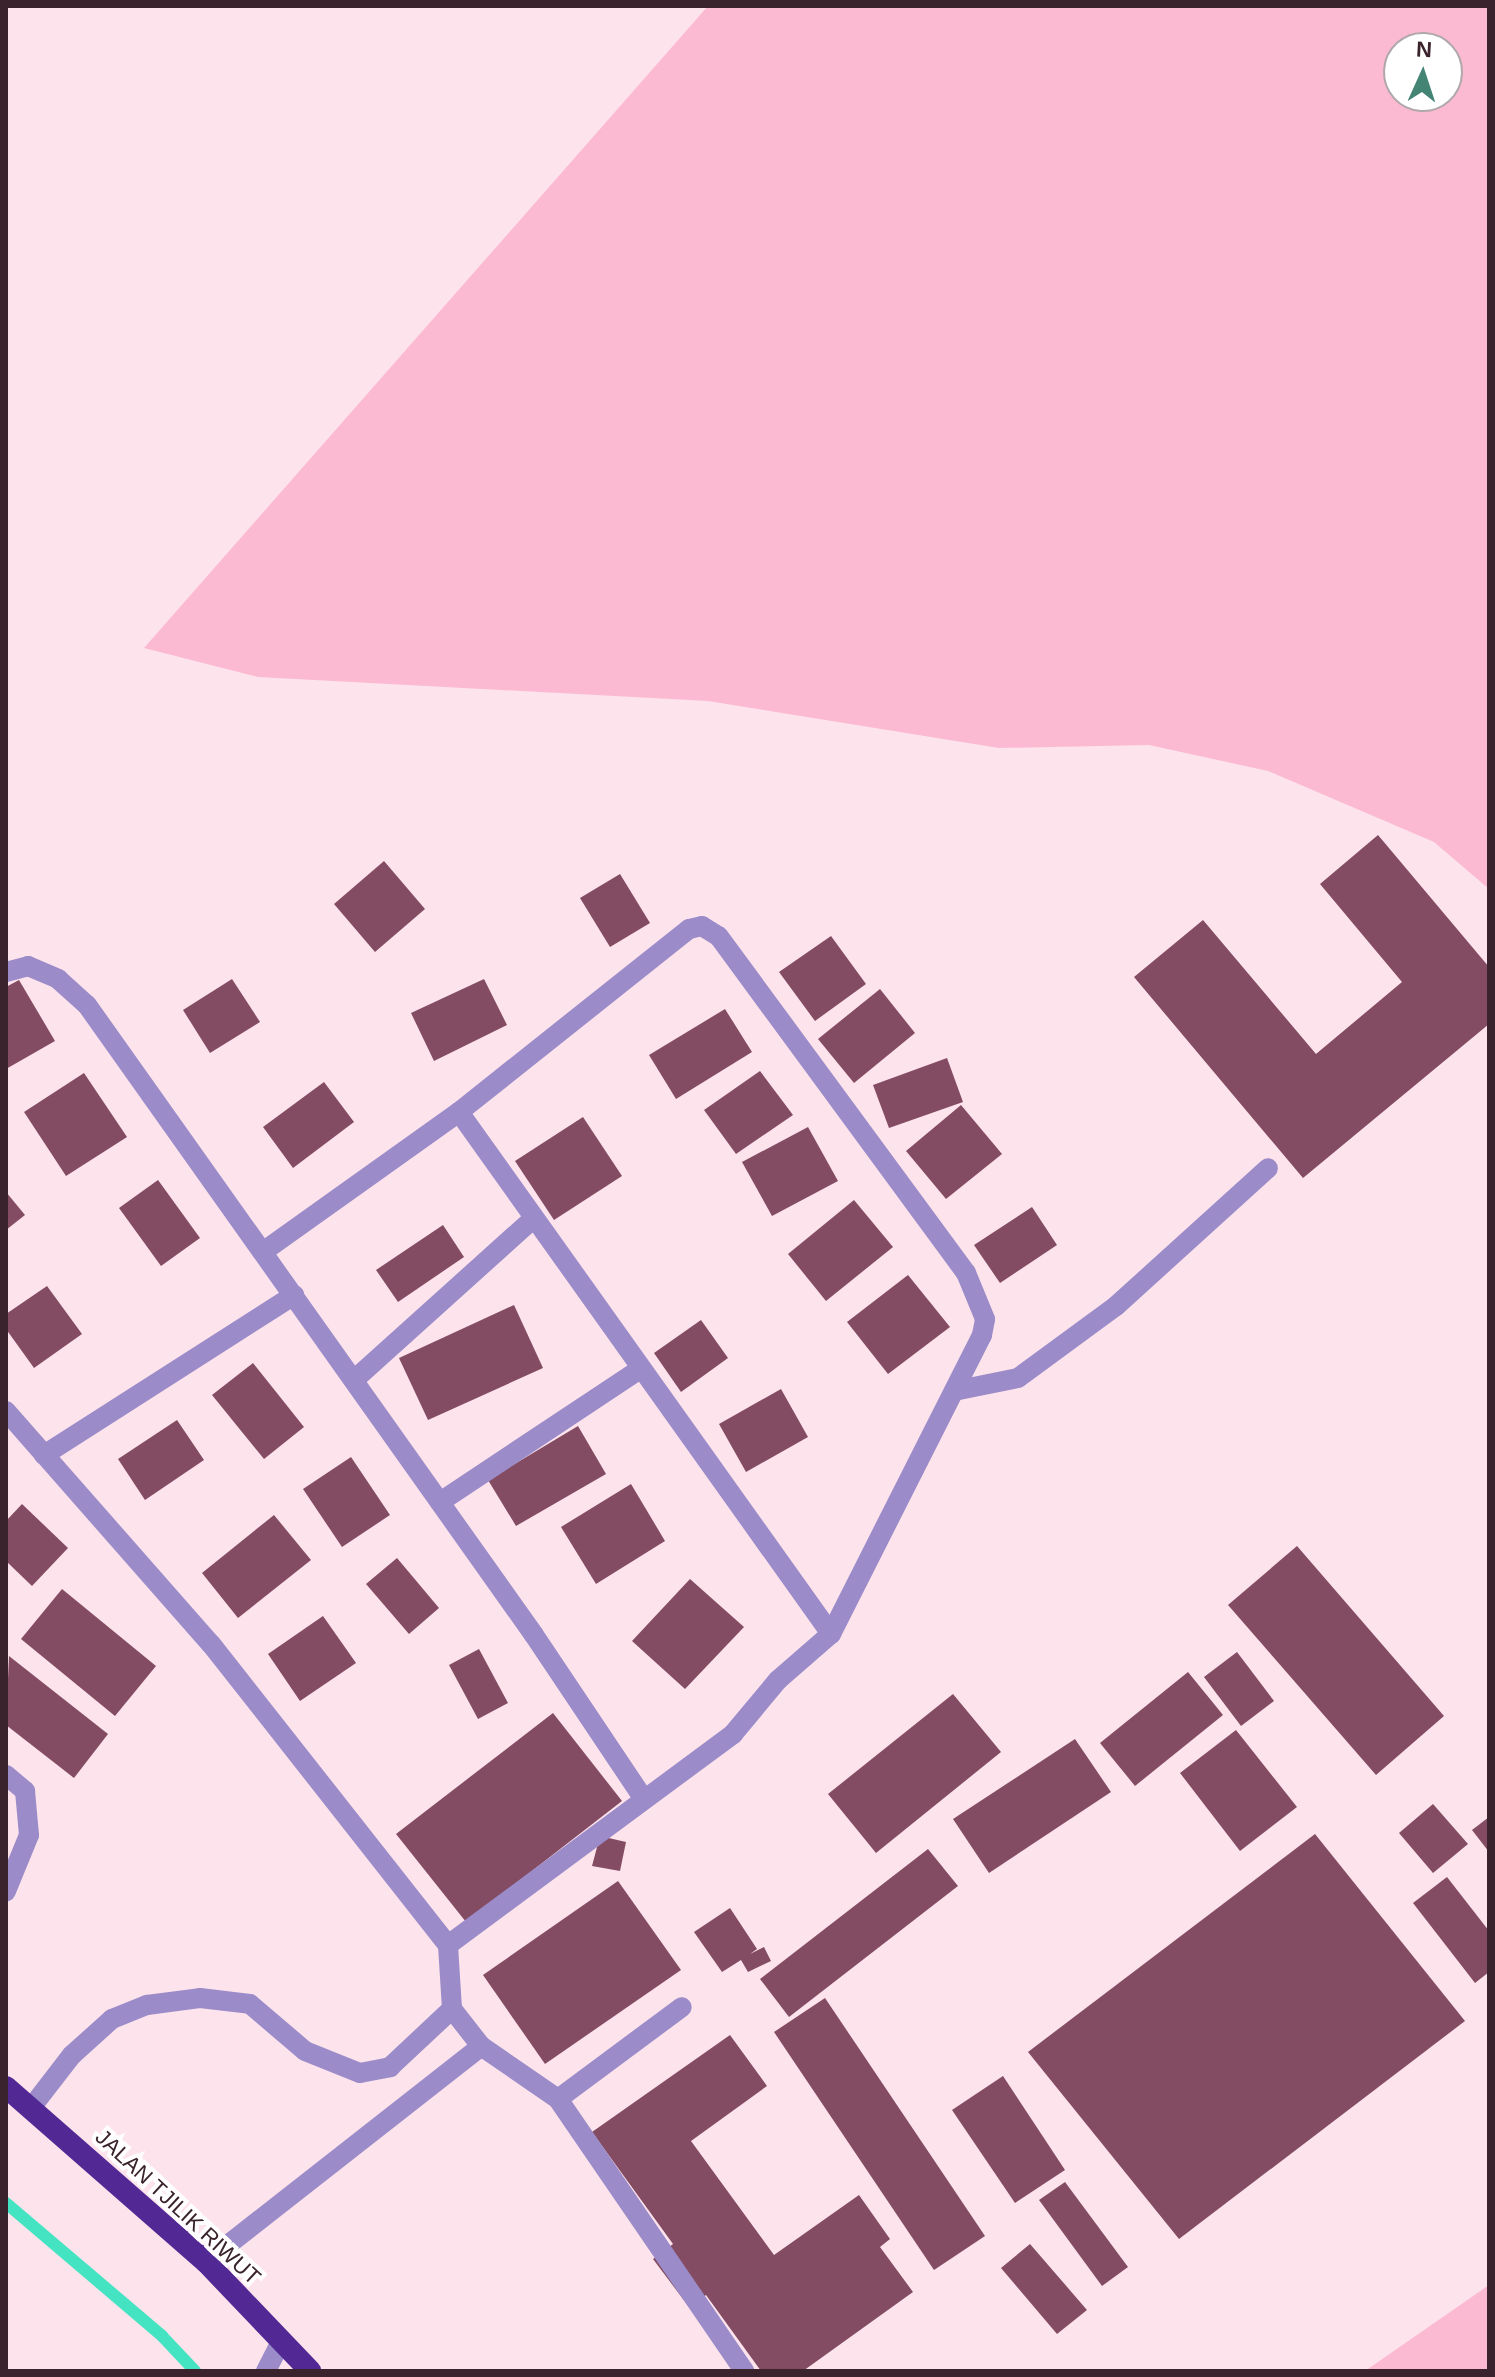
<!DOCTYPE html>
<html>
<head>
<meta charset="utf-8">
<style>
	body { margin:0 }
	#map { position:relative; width:1495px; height:2377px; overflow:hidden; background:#fde3ec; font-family:Helvetica,sans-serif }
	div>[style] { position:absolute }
	.green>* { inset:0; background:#fbbad2 }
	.stream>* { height:12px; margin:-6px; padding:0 6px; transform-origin:6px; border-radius:6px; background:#44e4c2 }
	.building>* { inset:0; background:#834c62 }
	.service>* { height:20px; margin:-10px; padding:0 10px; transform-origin:10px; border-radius:10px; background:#9b8cc9 }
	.minor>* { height:20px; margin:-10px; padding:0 10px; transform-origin:10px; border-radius:10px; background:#9b8cc9 }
	.trunk>* { height:22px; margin:-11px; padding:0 11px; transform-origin:11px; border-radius:11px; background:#522894 }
	span { translate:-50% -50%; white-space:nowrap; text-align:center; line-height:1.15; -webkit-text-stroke:8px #fff; paint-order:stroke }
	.street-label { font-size:22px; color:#3a232c }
	.frame { position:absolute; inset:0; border:8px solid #3a232c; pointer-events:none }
	.north { position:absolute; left:1383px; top:32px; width:80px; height:80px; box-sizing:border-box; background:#fff; border:2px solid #b0a7ab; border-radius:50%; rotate:3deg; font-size:22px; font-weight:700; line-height:32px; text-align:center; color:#3a232c }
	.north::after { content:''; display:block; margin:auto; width:28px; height:36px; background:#438474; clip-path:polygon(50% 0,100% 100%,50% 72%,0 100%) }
</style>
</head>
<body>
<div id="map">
	<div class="green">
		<div style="clip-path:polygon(evenodd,708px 6px,1489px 6px,1489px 889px,1434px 842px,1268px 771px,1149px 745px,999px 748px,708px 701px,258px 677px,144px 648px,708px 6px,1399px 48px,1447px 48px,1447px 96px,1399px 96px,1399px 48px)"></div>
		<div style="clip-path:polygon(1489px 2285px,1489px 2371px,1365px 2371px)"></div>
	</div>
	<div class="stream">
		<div style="left:6px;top:2203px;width:205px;rotate:40.4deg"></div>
		<div style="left:162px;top:2336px;width:48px;rotate:46.7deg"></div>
	</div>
	<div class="building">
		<div style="clip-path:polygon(1378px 835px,1489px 967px,1489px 1024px,1303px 1178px,1134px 977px,1203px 920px,1316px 1054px,1402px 982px,1320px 884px)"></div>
		<div style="clip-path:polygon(384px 861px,425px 909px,375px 952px,334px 904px)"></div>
		<div style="clip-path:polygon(620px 874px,650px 923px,610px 947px,580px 898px)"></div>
		<div style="clip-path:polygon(831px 936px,866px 984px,815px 1021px,779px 972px)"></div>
		<div style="clip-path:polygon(232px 979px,260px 1022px,210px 1053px,183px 1010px)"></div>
		<div style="clip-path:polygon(484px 979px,507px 1025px,434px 1061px,411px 1013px)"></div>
		<div style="clip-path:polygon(19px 980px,55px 1041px,6px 1069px,6px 987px)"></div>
		<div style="clip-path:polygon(880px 989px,915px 1033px,854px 1083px,818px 1039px)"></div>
		<div style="clip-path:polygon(725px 1009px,752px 1052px,676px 1099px,649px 1055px)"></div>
		<div style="clip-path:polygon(947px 1058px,963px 1102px,889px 1128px,873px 1085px)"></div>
		<div style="clip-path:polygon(760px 1071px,793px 1115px,736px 1154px,704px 1110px)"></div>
		<div style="clip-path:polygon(84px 1073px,127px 1137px,66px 1176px,24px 1112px)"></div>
		<div style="clip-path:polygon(324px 1082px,354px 1122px,293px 1168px,263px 1127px)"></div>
		<div style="clip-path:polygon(961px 1105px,1002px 1154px,946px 1199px,906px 1151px)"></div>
		<div style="clip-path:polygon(583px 1117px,622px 1176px,554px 1220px,515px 1161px)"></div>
		<div style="clip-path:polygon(808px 1127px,838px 1181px,772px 1216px,742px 1162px)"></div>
		<div style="clip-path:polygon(158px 1180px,200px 1238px,161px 1266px,119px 1208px)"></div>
		<div style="clip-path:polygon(6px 1192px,25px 1215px,6px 1230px)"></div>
		<div style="clip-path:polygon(854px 1200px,893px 1247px,826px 1301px,788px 1254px)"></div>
		<div style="clip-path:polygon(1032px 1207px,1057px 1245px,1000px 1283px,974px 1245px)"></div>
		<div style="clip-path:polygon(443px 1225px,464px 1257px,398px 1302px,376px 1270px)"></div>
		<div style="clip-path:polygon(908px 1275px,950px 1327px,888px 1374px,847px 1322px)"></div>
		<div style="clip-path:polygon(47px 1286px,82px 1334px,34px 1368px,6px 1329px,6px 1314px)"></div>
		<div style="clip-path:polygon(514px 1305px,543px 1368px,428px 1420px,399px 1358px)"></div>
		<div style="clip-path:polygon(701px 1320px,728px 1358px,681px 1392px,654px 1353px)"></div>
		<div style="clip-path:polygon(253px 1363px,304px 1427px,264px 1459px,212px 1395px)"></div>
		<div style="clip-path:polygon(781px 1389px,808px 1437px,746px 1472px,719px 1424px)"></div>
		<div style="clip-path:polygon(177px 1420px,204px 1460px,145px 1500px,118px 1459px)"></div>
		<div style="clip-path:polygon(578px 1426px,606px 1474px,516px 1526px,488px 1480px)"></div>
		<div style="clip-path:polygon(351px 1457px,390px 1515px,342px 1547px,303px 1489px)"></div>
		<div style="clip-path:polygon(631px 1484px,665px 1541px,596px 1584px,561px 1527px)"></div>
		<div style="clip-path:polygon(22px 1504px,68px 1548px,32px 1586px,6px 1561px,6px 1521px)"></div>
		<div style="clip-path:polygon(274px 1515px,311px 1560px,238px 1618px,202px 1573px)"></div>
		<div style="clip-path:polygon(1297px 1546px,1444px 1716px,1376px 1775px,1228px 1605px)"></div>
		<div style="clip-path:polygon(397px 1558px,439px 1608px,409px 1634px,366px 1584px)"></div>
		<div style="clip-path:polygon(690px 1579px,744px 1627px,685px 1689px,632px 1641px)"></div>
		<div style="clip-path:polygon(62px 1589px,156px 1666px,115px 1716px,21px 1639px)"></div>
		<div style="clip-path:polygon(323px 1616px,356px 1663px,300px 1701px,268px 1654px)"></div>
		<div style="clip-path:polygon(479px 1649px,508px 1703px,478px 1719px,449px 1665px)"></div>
		<div style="clip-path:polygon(1237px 1652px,1274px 1701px,1241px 1726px,1204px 1677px)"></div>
		<div style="clip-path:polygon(9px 1656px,108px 1734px,74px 1778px,6px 1725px)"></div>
		<div style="clip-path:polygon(1188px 1672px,1223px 1715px,1135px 1786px,1100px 1743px)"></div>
		<div style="clip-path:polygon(953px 1694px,1001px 1752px,876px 1853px,828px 1794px)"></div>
		<div style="clip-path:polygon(553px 1713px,622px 1801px,466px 1922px,396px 1834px)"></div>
		<div style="clip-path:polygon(1236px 1730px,1297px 1807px,1240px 1851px,1180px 1773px)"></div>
		<div style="clip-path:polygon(1075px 1739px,1111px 1792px,989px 1873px,953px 1819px)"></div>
		<div style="clip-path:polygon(1433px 1804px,1468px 1844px,1433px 1873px,1399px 1833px)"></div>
		<div style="clip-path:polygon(1489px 1817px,1489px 1852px,1472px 1830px)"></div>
		<div style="clip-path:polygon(1315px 1834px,1465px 2021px,1179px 2239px,1028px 2052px)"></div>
		<div style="clip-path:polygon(600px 1836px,626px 1842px,620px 1871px,592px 1866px)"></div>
		<div style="clip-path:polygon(928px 1849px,958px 1886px,789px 2017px,760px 1979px)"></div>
		<div style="clip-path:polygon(1447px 1877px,1489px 1931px,1489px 1972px,1475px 1983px,1413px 1903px)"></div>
		<div style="clip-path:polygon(618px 1881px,681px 1970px,545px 2064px,483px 1975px)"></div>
		<div style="clip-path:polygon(730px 1908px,757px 1949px,750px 1954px,764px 1947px,771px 1961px,748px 1972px,741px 1960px,722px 1972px,694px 1932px)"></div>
		<div style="clip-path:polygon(825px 1998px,985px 2236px,934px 2270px,774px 2032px)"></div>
		<div style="clip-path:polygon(730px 2035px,767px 2086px,691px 2141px,774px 2255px,859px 2195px,890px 2239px,880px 2247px,913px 2292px,803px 2371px,761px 2371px,706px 2295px,689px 2307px,653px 2259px,673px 2244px,592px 2132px)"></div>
		<div style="clip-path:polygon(1003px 2076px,1065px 2170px,1015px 2203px,952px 2110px)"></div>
		<div style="clip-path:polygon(1065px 2182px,1128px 2267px,1102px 2286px,1039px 2200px)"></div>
		<div style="clip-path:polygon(1030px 2244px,1087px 2310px,1057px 2334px,1001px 2268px)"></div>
	</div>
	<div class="service">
		<div style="left:954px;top:1391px;width:65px;rotate:-11.5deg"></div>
		<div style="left:1018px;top:1378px;width:122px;rotate:-36.3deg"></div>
		<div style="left:1116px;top:1306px;width:205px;rotate:-42.2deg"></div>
		<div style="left:481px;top:2046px;width:93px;rotate:34.5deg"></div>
		<div style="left:558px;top:2099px;width:330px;rotate:55.6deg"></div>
		<div style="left:558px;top:2099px;width:154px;rotate:-36.6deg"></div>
	</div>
	<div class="minor">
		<div style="left:6px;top:972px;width:23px;rotate:-15deg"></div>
		<div style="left:28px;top:966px;width:33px;rotate:23deg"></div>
		<div style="left:58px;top:979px;width:39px;rotate:42deg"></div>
		<div style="left:87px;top:1005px;width:772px;rotate:54.64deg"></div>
		<div style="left:534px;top:1635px;width:196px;rotate:56.2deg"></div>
		<div style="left:459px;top:1112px;width:641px;rotate:54.52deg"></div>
		<div style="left:354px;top:1380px;width:239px;rotate:-42deg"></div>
		<div style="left:6px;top:1411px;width:310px;rotate:48.7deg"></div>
		<div style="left:211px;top:1644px;width:383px;rotate:51.8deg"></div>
		<div style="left:44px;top:1455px;width:297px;rotate:-32.6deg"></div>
		<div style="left:440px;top:1502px;width:239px;rotate:-33.6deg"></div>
		<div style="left:6px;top:1775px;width:25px;rotate:40deg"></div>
		<div style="left:25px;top:1791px;width:44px;rotate:84.8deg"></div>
		<div style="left:29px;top:1835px;width:61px;rotate:112.3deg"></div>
		<div style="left:31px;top:2108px;width:67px;rotate:-52.3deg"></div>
		<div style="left:72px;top:2055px;width:54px;rotate:-42deg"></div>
		<div style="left:112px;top:2019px;width:38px;rotate:-22deg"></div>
		<div style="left:147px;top:2005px;width:53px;rotate:-7.5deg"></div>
		<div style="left:200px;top:1998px;width:50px;rotate:6.8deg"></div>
		<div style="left:250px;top:2004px;width:72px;rotate:40.5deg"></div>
		<div style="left:305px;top:2051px;width:59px;rotate:21.8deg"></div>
		<div style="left:360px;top:2073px;width:31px;rotate:-11deg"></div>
		<div style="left:390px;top:2067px;width:85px;rotate:-43.1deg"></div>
		<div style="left:206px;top:2262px;width:350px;rotate:-38.1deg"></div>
		<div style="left:481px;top:2046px;width:47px;rotate:-128.1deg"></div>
		<div style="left:452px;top:2009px;width:64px;rotate:-93.6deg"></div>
		<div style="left:448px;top:1945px;width:355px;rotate:-36.5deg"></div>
		<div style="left:733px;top:1734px;width:70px;rotate:-50.2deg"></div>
		<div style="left:778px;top:1680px;width:70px;rotate:-41deg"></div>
		<div style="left:831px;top:1634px;width:335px;rotate:-63.2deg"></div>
		<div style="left:982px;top:1335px;width:16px;rotate:-79deg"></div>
		<div style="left:985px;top:1319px;width:50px;rotate:-112.4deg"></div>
		<div style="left:966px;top:1273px;width:418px;rotate:-126.3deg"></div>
		<div style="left:718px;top:936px;width:19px;rotate:-148deg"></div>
		<div style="left:702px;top:926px;width:13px;rotate:167deg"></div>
		<div style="left:689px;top:929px;width:294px;rotate:141.5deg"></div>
		<div style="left:459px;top:1112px;width:241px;rotate:144.5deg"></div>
		<div style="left:266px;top:2371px;width:34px;rotate:-63deg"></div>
	</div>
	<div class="trunk">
		<div style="left:6px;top:2087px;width:266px;rotate:41.2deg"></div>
		<div style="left:206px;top:2262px;width:151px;rotate:46.3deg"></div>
	</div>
	<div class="street-label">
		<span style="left:178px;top:2207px;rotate:43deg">JALAN TJILIK RIWUT</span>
	</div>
	<div class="frame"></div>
	<div class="north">N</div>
</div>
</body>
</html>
